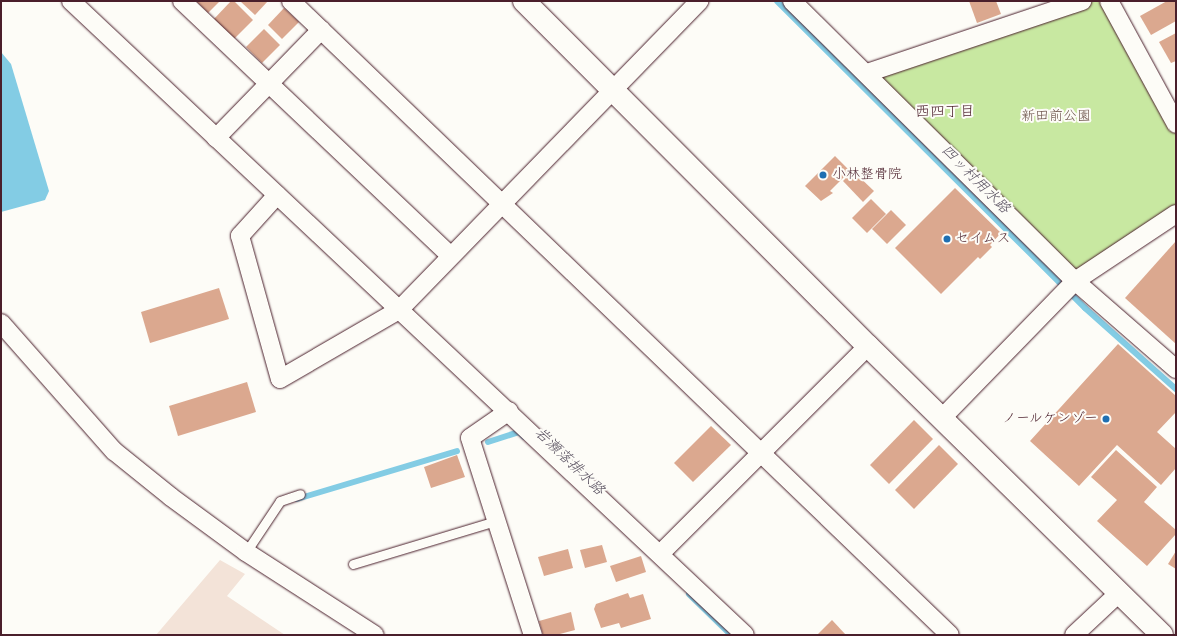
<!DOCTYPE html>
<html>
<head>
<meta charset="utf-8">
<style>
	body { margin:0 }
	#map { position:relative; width:1177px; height:636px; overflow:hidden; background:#fdfcf7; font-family:"Indie Flower","Klee One",sans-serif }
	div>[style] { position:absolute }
	.built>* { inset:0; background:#f3e3d8 }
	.green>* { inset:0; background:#c8e8a1 }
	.water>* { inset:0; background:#83cce4 }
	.stream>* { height:6px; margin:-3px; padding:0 3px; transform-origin:3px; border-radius:3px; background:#83cce4 }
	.building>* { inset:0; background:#dba88f }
	.roads { filter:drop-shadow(0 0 1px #4a1f2b) drop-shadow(0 0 1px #4a1f2b) }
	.service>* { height:9px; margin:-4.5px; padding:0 4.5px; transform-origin:4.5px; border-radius:4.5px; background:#fdfcf7 }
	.minor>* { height:18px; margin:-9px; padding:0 9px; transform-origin:9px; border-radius:9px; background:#fdfcf7 }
	.tertiary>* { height:22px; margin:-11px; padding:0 11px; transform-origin:11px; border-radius:11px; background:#fdfcf7 }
	.dots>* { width:11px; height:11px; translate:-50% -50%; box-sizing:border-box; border:2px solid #fdfcf7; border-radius:50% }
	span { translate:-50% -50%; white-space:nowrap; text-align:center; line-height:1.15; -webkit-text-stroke:4px #fdfcf7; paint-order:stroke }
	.park-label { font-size:14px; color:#6a5148 }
	.poi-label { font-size:14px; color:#4a1f2b }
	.left { translate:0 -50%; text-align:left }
	.right { translate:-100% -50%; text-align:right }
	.neighbourhood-label { font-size:15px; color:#4a1f2b }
	.water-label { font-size:15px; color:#5b5362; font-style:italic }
	.frame { position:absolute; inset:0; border:2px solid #4a1f2b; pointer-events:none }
</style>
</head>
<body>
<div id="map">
	<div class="built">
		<div style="clip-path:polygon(220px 560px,245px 574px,227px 596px,285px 635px,156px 635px)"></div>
	</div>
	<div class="green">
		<div style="clip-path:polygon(1082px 1px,1109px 1px,1176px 124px,1176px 214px,1075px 281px,867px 73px)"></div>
	</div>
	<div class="water">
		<div style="clip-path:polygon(1px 52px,11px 64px,49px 191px,45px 200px,1px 212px)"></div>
	</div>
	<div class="stream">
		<div style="left:777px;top:1px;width:435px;rotate:44.9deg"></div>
		<div style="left:1085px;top:308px;width:122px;rotate:41.7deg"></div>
		<div style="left:488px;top:442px;width:33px;rotate:-18deg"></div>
		<div style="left:519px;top:432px;width:7px;rotate:45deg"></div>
		<div style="left:297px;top:499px;width:167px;rotate:-16.7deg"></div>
		<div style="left:689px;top:594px;width:59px;rotate:44.3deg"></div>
	</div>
	<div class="building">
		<div style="clip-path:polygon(196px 1px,220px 1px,208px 13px)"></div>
		<div style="clip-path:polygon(231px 1px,234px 1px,253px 20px,233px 40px,213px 20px)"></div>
		<div style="clip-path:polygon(240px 1px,268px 1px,255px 15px)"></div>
		<div style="clip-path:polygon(969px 1px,996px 1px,1001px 14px,977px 23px)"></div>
		<div style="clip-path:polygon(1167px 1px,1176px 1px,1176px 21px,1151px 35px,1140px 16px)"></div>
		<div style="clip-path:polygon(284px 8px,299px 22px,282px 39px,268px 25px)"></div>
		<div style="clip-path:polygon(264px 29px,280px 45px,262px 63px,246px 47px)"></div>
		<div style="clip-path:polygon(1176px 33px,1176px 61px,1171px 63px,1159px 42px)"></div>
		<div style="clip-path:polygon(835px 156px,850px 171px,830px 191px,833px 193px,821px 201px,805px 186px)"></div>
		<div style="clip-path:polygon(853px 171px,874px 191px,863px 202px,843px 181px)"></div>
		<div style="clip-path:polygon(955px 188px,1001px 233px,990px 245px,992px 247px,980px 259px,978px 257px,941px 294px,895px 248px)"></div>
		<div style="clip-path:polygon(871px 199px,886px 214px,867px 233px,852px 218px)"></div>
		<div style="clip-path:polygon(891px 210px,906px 225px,887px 244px,872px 229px)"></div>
		<div style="clip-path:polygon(1176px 241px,1176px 344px,1125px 298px)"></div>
		<div style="clip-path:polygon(219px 288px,229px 319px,150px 343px,141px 312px)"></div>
		<div style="clip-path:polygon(1118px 344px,1176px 396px,1176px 412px,1157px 432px,1176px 449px,1176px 468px,1161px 485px,1117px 445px,1079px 486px,1030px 441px)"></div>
		<div style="clip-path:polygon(247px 382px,256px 412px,178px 436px,169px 406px)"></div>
		<div style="clip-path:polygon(914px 420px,933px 439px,889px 484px,870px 465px)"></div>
		<div style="clip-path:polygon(711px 426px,731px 445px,693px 482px,674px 463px)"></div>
		<div style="clip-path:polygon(939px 445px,958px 464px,914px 509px,895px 490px)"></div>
		<div style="clip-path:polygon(1116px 450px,1157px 487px,1144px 502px,1176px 530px,1176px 534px,1147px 566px,1097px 521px,1117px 500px,1091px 477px)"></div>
		<div style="clip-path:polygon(457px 455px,465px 477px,431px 488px,424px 467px)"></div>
		<div style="clip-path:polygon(602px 545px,607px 562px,585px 568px,580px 550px)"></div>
		<div style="clip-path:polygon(568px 549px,573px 568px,544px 576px,538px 557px)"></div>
		<div style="clip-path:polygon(1176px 551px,1176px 569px,1168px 564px)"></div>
		<div style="clip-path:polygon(641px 556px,646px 572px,616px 582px,610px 566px)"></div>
		<div style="clip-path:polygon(628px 593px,630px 598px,643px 594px,651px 619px,621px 628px,619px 623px,601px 628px,594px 609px,596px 604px)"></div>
		<div style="clip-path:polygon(571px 612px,575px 630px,556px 635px,543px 635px,539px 621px)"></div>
		<div style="clip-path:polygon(832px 620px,846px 635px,817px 635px)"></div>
	</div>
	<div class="roads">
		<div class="service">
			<div style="left:246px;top:552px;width:61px;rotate:-56.3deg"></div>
			<div style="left:280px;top:501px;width:21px;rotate:-19deg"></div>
			<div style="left:353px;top:564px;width:148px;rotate:-16.8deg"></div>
		</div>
		<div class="minor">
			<div style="left:71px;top:1px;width:925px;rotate:43.25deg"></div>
			<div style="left:182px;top:1px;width:369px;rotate:43.5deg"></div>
			<div style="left:291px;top:1px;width:914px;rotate:43.89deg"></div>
			<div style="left:792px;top:1px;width:398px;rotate:44.7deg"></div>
			<div style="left:1075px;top:281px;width:134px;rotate:41.1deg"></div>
			<div style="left:1109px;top:1px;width:140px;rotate:61.4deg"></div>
			<div style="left:867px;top:73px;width:227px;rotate:-18.5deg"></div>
			<div style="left:216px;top:138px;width:151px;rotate:-45.8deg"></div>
			<div style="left:277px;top:195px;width:55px;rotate:132.1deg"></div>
			<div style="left:240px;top:236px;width:148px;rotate:74.4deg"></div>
			<div style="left:280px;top:379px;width:138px;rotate:-30.1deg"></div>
			<div style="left:399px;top:310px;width:431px;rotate:-45.8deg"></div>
			<div style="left:1px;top:323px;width:171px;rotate:48.6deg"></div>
			<div style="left:114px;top:451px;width:73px;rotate:38.9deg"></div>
			<div style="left:171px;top:497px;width:93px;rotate:36.3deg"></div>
			<div style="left:246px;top:552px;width:153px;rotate:32.8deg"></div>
			<div style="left:509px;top:411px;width:47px;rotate:145.3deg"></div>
			<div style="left:470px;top:438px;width:207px;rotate:72.3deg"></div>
			<div style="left:942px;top:418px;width:191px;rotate:-45.8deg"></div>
			<div style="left:1075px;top:281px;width:121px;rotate:-33.6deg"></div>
			<div style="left:660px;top:554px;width:294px;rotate:-45deg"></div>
			<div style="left:1074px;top:635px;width:63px;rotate:-43.1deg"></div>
		</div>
		<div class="tertiary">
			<div style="left:524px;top:1px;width:487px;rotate:45.1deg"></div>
			<div style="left:868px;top:346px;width:412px;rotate:44.5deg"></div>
		</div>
	</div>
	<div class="dots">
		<div style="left:823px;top:175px;background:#1f6fb2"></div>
		<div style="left:947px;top:239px;background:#1f6fb2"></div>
		<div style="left:1106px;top:419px;background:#1f6fb2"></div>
	</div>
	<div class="park-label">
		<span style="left:1056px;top:117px">新田前公園</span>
	</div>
	<div class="poi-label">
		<span class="left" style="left:832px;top:175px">小林整骨院</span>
		<span class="left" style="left:955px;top:239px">セイムス</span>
		<span class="right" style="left:1098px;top:419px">ノールケンゾー</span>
	</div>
	<div class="neighbourhood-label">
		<span style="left:945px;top:113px">西四丁目</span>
	</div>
	<div class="water-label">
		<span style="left:975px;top:180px;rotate:45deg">四ッ村用水路</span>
		<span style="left:569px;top:462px;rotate:44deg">岩瀬落排水路</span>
	</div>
	<div class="frame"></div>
</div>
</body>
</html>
